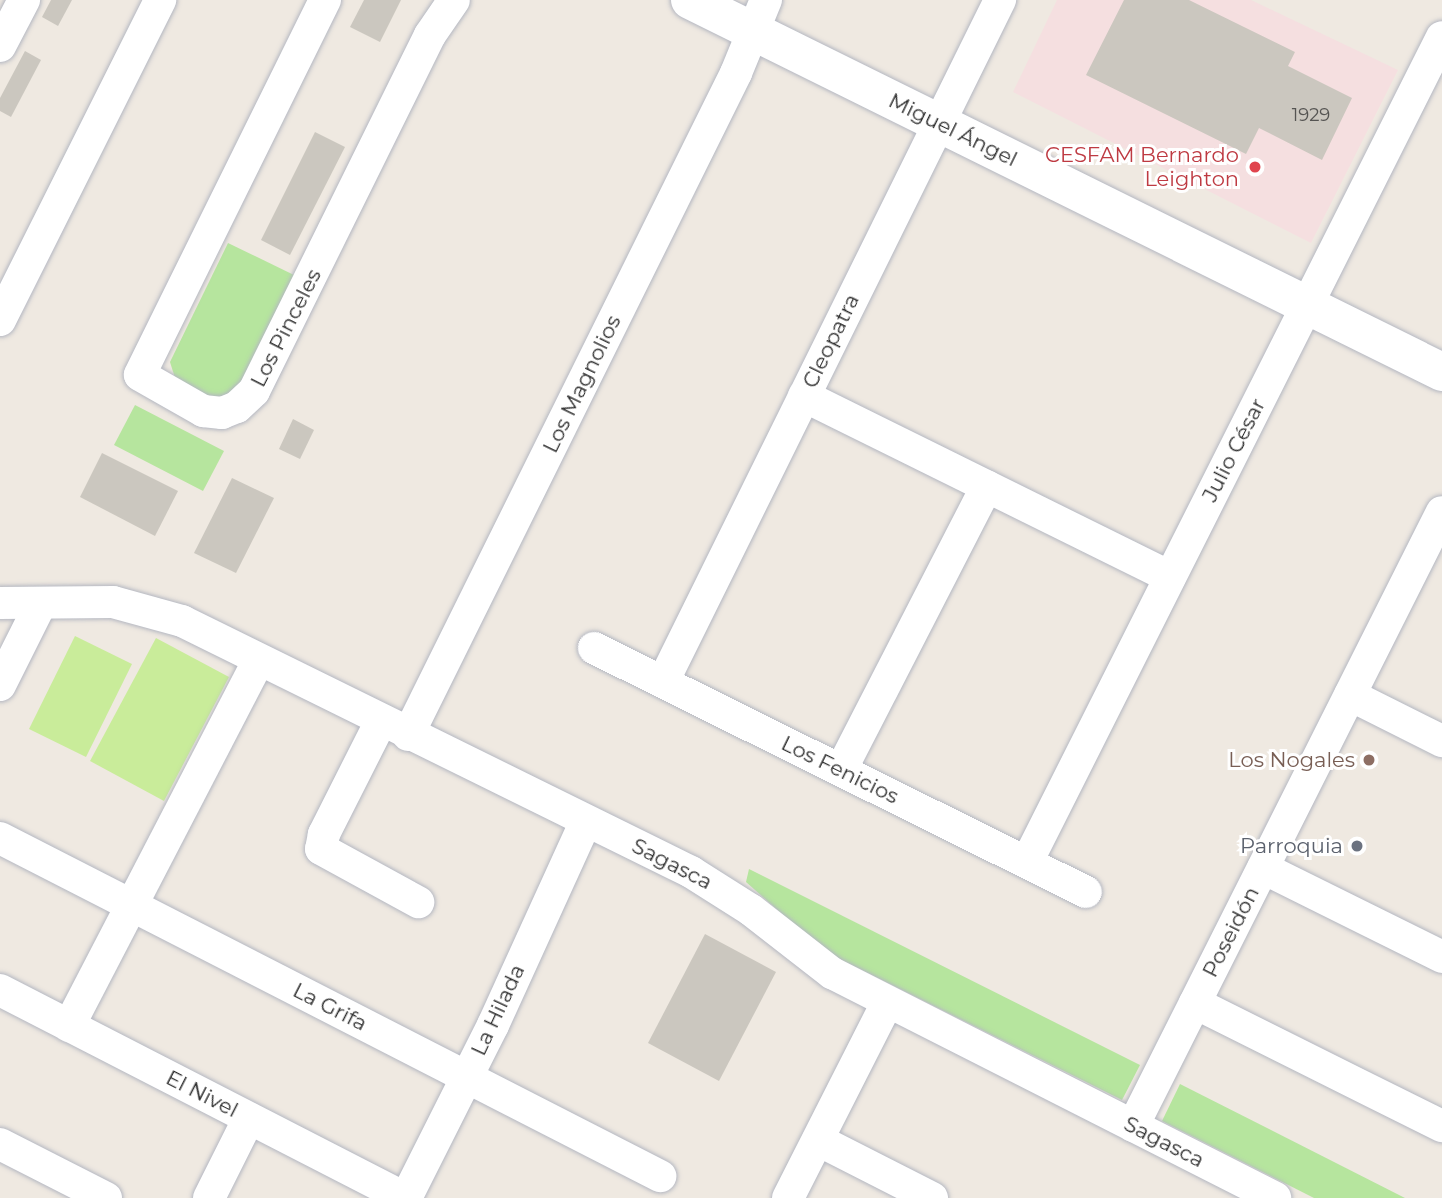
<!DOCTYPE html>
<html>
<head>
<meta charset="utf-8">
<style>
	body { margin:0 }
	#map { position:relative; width:1442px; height:1198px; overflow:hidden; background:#efe9e1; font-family:Montserrat,sans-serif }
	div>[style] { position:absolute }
	.medical>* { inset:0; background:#f5dfe0 }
	.green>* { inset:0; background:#b6e59e }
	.pitch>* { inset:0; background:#c9ec9a }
	.building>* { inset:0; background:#cbc7bf }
	.roads { filter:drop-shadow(0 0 2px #b4b7c1) drop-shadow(0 0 2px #b4b7c1) }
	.minor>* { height:32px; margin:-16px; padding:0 16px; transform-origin:16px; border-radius:16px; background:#fff }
	.tertiary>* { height:38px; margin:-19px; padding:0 19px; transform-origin:19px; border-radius:19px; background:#fff }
	.dots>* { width:19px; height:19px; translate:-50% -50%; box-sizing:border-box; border:4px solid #fff; border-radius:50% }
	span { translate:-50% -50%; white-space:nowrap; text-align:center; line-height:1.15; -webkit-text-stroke:6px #fff; paint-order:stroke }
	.number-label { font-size:18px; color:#555452 }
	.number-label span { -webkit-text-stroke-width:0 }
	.street-label { font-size:21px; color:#2e2e2e }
	.health-label { font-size:21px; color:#be3a42 }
	.right { translate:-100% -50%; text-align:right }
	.education-label { font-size:21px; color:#785e54 }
	.worship-label { font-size:21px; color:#5b616d }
</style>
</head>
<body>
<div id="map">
	<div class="medical">
		<div style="clip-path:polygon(1057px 0,1251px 0,1398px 70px,1311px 243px,1013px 92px)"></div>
	</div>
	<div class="green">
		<div style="clip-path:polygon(228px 243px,296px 276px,235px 400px,215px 402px,176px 381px,170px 362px)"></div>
		<div style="clip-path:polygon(135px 405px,224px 451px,203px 491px,114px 445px)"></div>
		<div style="clip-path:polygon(749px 869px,1140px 1065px,1122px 1100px,824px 951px,746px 882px)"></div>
		<div style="clip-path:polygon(1180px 1084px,1405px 1198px,1314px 1198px,1162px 1121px)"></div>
	</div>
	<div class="pitch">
		<div style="clip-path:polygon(75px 636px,132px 664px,86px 757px,29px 729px)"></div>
		<div style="clip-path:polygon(156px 638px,229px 677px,164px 801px,90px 761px)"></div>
	</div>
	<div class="building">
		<div style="clip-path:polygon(51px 0,72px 0,58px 26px,42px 17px)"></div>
		<div style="clip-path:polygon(364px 0,401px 0,380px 42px,350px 27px)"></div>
		<div style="clip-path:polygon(1124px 0,1189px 0,1295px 52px,1288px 66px,1352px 98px,1322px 160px,1259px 128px,1246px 154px,1086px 75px)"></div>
		<div style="clip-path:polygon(25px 51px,41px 60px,11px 117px,0 111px,0 98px)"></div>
		<div style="clip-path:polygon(315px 132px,345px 147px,290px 255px,261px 240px)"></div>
		<div style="clip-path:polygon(293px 419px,314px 430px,300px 459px,279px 449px)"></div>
		<div style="clip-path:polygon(102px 453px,178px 491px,155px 536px,80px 497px)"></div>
		<div style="clip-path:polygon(232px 478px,274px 498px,236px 573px,194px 553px)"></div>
		<div style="clip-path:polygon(705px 934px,776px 972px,719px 1081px,648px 1043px)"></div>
	</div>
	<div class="roads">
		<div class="minor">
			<div style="left:325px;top:0;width:418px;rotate:116.3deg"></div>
			<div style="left:140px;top:375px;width:73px;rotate:29.7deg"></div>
			<div style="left:203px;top:411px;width:19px;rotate:6deg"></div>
			<div style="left:222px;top:413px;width:16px;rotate:-22deg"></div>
			<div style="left:237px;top:407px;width:23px;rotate:-43deg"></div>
			<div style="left:254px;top:391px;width:397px;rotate:-63.7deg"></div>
			<div style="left:430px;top:35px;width:42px;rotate:-55.6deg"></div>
			<div style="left:0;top:46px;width:52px;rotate:-62.4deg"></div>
			<div style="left:0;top:320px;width:358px;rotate:-63.4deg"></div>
			<div style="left:804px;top:396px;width:408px;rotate:26.3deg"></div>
			<div style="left:0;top:603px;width:113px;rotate:-0.5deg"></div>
			<div style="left:113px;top:602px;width:72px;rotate:15.4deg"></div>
			<div style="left:182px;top:621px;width:568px;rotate:26.25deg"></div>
			<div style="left:691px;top:872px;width:71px;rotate:32.3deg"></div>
			<div style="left:751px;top:910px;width:103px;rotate:37.9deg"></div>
			<div style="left:832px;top:973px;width:497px;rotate:26.9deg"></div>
			<div style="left:594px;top:648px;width:549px;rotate:26.38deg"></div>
			<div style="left:663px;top:682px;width:761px;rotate:-63.7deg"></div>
			<div style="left:0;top:685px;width:89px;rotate:-63.4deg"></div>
			<div style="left:1350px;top:695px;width:103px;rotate:26.6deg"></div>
			<div style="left:381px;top:721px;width:127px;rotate:116.8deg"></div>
			<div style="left:324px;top:834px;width:15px;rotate:101deg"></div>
			<div style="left:321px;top:849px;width:111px;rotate:28.7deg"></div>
			<div style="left:408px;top:735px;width:739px;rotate:-63.64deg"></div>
			<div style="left:736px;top:73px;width:79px;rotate:-67.7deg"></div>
			<div style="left:841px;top:770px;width:319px;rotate:-62.8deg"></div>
			<div style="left:0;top:838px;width:742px;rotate:27.12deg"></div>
			<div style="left:1027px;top:862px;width:923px;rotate:-63.3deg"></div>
			<div style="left:1263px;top:868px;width:200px;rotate:26.4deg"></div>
			<div style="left:0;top:990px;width:454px;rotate:27.2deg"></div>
			<div style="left:1195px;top:1003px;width:276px;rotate:26.5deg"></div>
			<div style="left:69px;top:1026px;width:412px;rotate:-62.6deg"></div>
			<div style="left:1133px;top:1126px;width:687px;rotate:-63.29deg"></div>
			<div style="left:818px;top:1140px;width:128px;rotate:27deg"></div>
			<div style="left:0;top:1144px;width:119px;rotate:27deg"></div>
			<div style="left:209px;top:1198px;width:89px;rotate:-63.4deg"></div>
			<div style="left:406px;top:1198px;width:194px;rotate:-63.3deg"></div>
			<div style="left:493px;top:1025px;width:224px;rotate:-65.5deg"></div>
			<div style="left:788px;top:1198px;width:219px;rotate:-63.1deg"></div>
		</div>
		<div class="tertiary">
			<div style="left:690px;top:0;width:839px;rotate:26.32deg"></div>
		</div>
	</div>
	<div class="dots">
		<div style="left:1255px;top:167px;background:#e0444e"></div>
		<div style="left:1369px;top:760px;background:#8d6e63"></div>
		<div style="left:1357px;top:846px;background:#6b7280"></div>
	</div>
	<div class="number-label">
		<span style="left:1311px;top:115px">1929</span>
	</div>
	<div class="street-label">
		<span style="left:953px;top:130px;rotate:26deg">Miguel Ángel</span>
		<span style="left:286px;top:328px;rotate:-63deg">Los Pinceles</span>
		<span style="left:831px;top:341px;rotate:-64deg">Cleopatra</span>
		<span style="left:582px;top:384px;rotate:-64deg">Los Magnolios</span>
		<span style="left:1234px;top:450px;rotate:-63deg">Julio César</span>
		<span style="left:840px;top:770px;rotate:26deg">Los Fenicios</span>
		<span style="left:672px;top:864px;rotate:27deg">Sagasca</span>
		<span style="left:1231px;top:932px;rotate:-63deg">Poseidón</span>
		<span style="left:330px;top:1007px;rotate:27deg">La Grifa</span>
		<span style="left:498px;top:1010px;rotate:-65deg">La Hilada</span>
		<span style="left:202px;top:1094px;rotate:27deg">El Nivel</span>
		<span style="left:1164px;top:1142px;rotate:27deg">Sagasca</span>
	</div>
	<div class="health-label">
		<span class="right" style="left:1239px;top:167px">CESFAM Bernardo<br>Leighton</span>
	</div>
	<div class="education-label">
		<span class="right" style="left:1355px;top:760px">Los Nogales</span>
	</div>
	<div class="worship-label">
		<span class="right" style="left:1343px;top:846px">Parroquia</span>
	</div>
</div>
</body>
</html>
